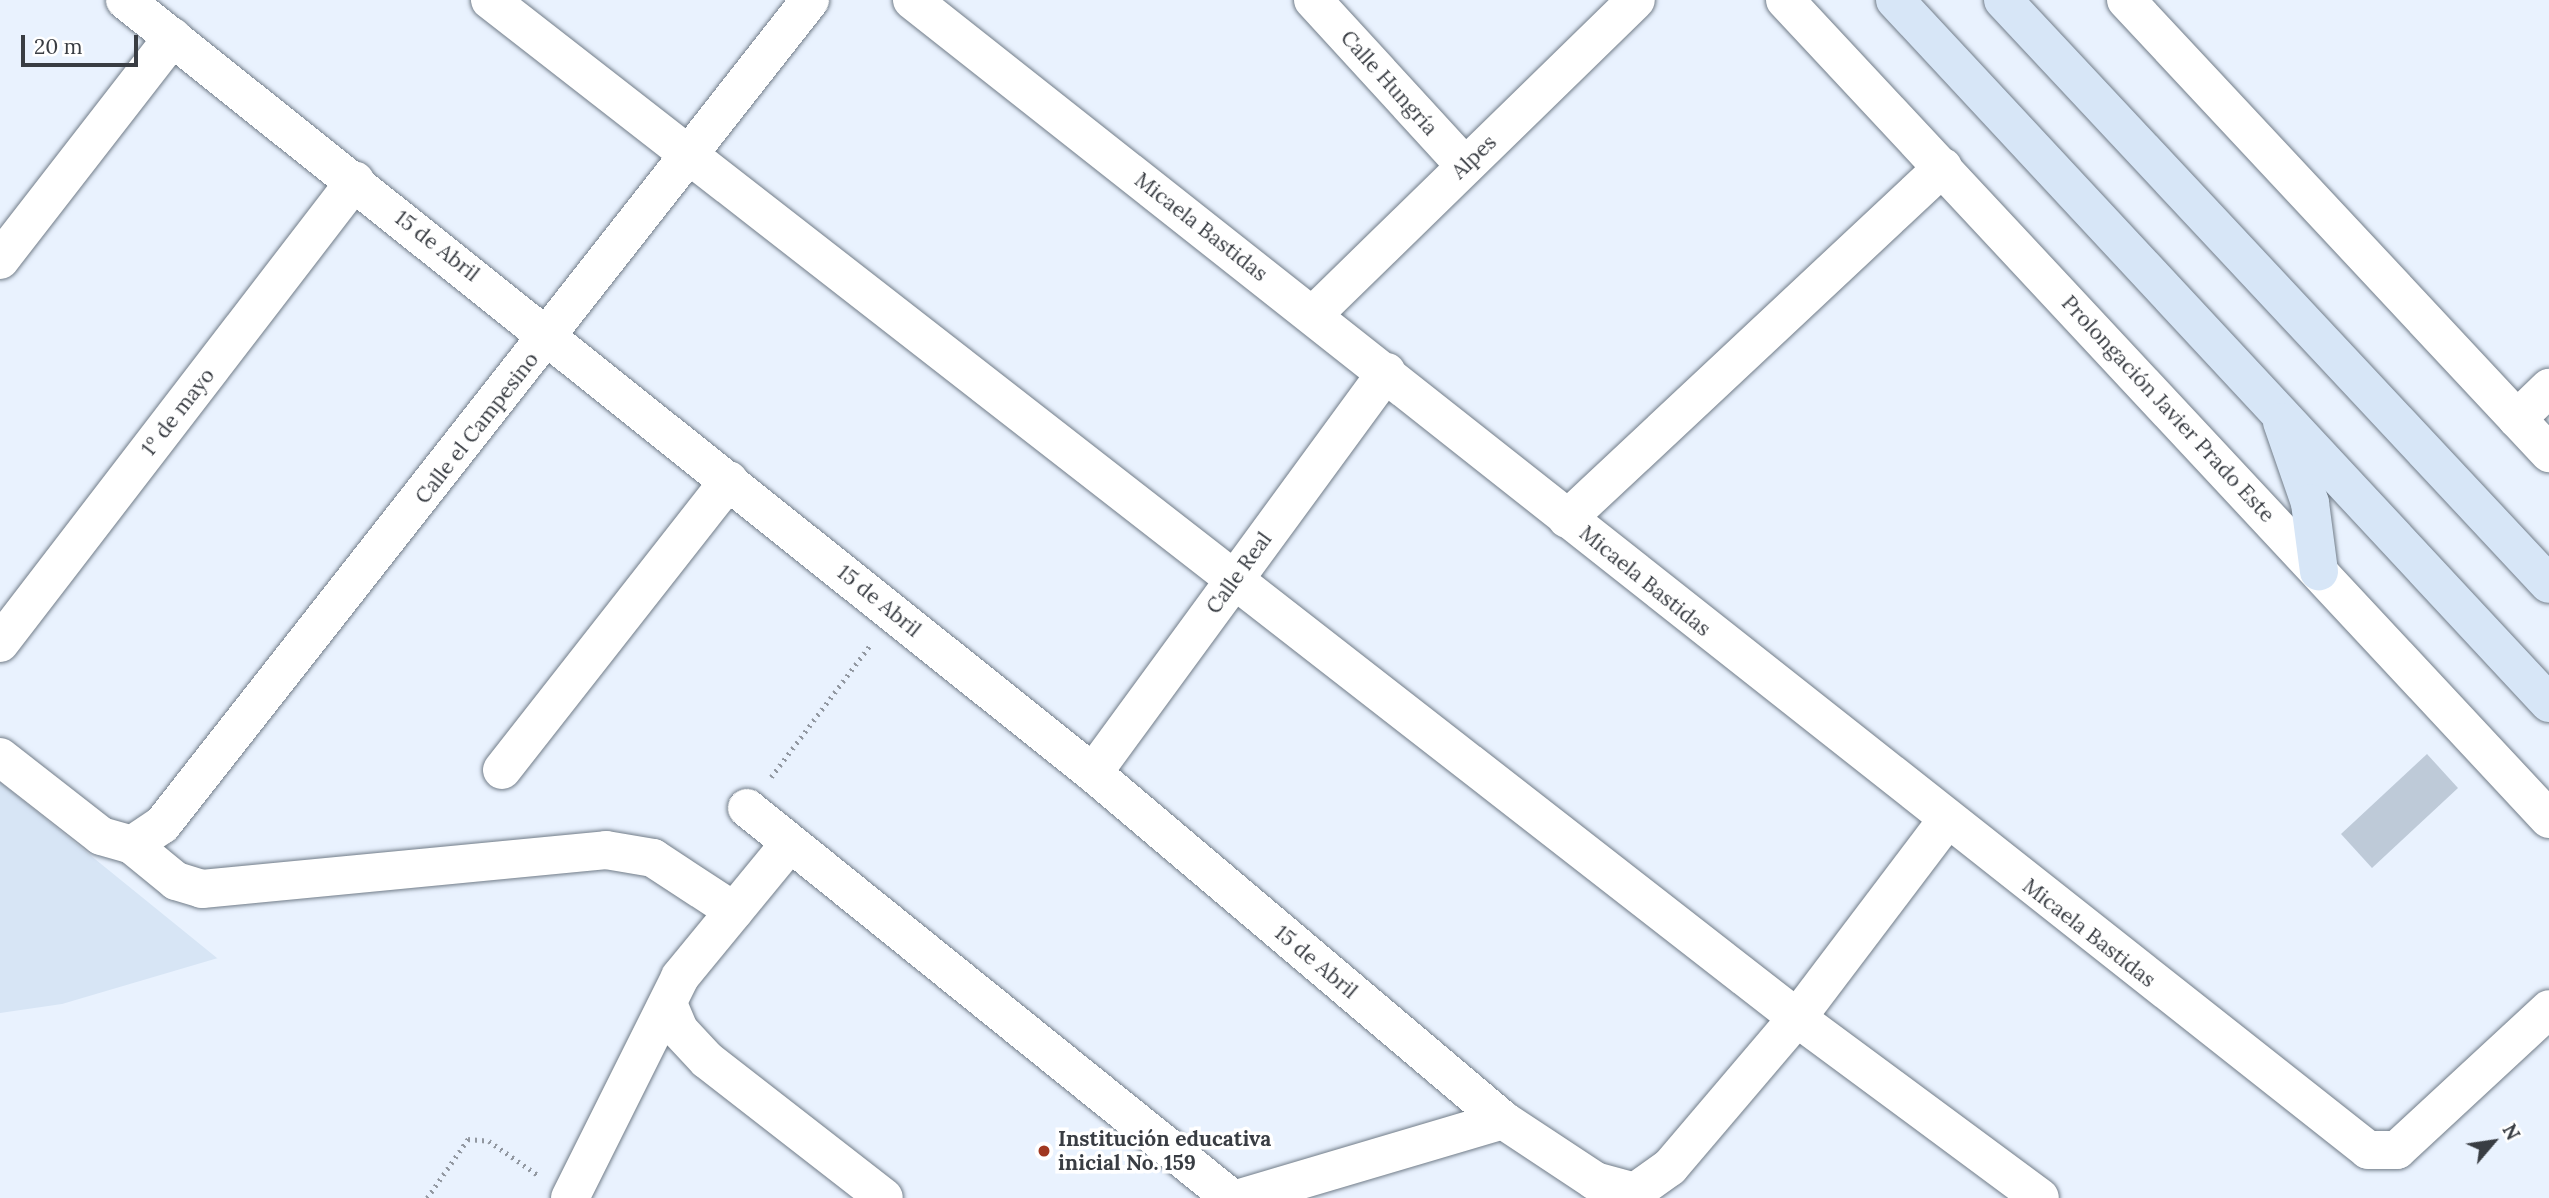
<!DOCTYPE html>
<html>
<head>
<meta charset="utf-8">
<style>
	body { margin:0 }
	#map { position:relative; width:2549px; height:1198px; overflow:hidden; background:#e9f2fe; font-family:Lora,serif }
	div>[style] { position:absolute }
	.built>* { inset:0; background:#d7e5f5 }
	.building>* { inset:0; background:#becad8 }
	.path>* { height:4.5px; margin-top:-2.25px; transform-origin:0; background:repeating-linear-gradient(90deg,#9298a1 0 2px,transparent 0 7px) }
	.roads { filter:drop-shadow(0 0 2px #717c88) drop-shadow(0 0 2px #717c88) }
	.minor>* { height:38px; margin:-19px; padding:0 19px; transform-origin:19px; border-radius:19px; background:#fff }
	.major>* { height:38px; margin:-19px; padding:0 19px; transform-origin:19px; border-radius:19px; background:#d7e6f7 }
	.dots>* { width:19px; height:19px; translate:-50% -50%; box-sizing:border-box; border:4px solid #fff; border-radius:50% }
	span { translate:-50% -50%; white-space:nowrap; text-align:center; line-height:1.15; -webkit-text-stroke:7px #fff; paint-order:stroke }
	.street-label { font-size:21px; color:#393d43 }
	.poi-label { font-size:21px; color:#393d43; font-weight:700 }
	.left { translate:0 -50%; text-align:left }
	.north { position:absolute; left:2458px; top:1107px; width:70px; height:70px; -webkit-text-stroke:5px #fff; paint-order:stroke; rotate:61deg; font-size:19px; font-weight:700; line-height:28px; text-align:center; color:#393d43 }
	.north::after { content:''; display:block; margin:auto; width:24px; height:32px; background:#393d43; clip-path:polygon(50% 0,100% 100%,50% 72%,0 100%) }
	.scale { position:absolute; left:21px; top:35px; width:117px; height:32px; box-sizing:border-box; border:4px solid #393d43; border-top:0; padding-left:9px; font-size:21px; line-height:24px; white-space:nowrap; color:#393d43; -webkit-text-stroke:5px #fff; paint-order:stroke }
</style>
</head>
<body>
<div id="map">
	<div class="built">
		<div style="clip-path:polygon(0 782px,217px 958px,218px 958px,62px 1004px,0 1013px)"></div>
	</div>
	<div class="building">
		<div style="clip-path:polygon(2427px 754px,2458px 788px,2372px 868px,2341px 834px)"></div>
	</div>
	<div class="path">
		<div style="left:771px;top:777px;width:166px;rotate:-53.1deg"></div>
		<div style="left:427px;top:1198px;width:72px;rotate:-55.2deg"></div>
		<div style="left:468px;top:1139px;width:21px;rotate:5deg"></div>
		<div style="left:489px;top:1141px;width:60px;rotate:34.8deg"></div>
	</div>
	<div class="roads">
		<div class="minor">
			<div style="left:125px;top:0;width:1239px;rotate:38.61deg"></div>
			<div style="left:1093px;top:773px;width:537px;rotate:40.24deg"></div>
			<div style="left:1503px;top:1120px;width:110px;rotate:33.5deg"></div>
			<div style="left:1595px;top:1181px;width:41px;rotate:15.4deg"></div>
			<div style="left:1635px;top:1192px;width:43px;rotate:-35.5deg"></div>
			<div style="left:1670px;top:1167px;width:196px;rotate:-49.6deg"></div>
			<div style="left:1797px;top:1018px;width:247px;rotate:-52.9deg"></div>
			<div style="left:490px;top:0;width:1657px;rotate:37.91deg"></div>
			<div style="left:1797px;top:1018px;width:302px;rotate:36.5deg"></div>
			<div style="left:912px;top:0;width:1855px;rotate:38.3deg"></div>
			<div style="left:2368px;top:1150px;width:29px"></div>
			<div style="left:2397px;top:1150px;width:207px;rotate:-42.8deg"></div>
			<div style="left:1313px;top:0;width:225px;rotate:47.5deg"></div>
			<div style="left:1785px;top:0;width:1120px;rotate:46.99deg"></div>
			<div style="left:2126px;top:0;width:620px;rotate:46.96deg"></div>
			<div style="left:0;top:260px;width:282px;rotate:-52.2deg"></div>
			<div style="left:1313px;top:315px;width:451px;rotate:-44.3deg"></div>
			<div style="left:2517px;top:419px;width:45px;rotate:-44.1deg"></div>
			<div style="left:1567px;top:519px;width:515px;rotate:-43.11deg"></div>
			<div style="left:0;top:643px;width:583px;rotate:-52.46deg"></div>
			<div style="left:0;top:757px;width:128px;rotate:38deg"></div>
			<div style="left:101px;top:836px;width:32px;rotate:16deg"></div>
			<div style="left:132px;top:845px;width:57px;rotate:39.3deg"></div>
			<div style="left:176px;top:881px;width:27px;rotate:17deg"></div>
			<div style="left:202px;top:889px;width:406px;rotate:-5.5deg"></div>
			<div style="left:606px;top:850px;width:48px;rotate:9.7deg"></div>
			<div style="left:653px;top:858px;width:97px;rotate:33.2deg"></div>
			<div style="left:502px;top:770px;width:368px;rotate:-51.9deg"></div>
			<div style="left:1093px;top:773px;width:497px;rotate:-53.8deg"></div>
			<div style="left:747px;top:808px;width:622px;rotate:38.86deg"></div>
			<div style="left:132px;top:845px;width:36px;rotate:-34deg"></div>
			<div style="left:162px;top:825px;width:1049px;rotate:-51.85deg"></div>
			<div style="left:669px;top:1006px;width:26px;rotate:67deg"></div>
			<div style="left:679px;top:1030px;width:41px;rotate:47deg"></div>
			<div style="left:707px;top:1060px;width:224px;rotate:37.9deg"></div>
			<div style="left:570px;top:1198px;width:247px;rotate:-63.5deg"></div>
			<div style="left:680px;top:977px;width:173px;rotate:-50.6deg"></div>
			<div style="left:1240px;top:1198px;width:274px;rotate:-16.5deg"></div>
		</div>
		<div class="major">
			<div style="left:1895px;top:0;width:960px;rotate:47.07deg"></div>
			<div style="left:2003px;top:0;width:799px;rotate:46.93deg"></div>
			<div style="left:2282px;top:422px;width:86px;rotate:70.9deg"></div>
			<div style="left:2310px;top:503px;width:69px;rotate:82.5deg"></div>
		</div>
	</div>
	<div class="dots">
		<div style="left:1044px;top:1151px;background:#a03720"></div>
	</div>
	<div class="street-label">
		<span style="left:1389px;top:83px;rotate:48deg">Calle Hungría</span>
		<span style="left:1474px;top:157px;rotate:-44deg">Alpes</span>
		<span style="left:1201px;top:227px;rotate:38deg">Micaela Bastidas</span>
		<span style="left:437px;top:246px;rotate:38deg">15 de Abril</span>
		<span style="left:2168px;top:409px;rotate:47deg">Prolongación Javier Prado Este</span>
		<span style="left:178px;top:412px;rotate:-52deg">1º de mayo</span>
		<span style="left:477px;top:428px;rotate:-52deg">Calle el Campesino</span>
		<span style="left:1239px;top:573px;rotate:-54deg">Calle Real</span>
		<span style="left:1645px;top:581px;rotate:39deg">Micaela Bastidas</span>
		<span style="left:879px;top:601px;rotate:39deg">15 de Abril</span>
		<span style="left:2089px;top:933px;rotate:38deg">Micaela Bastidas</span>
		<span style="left:1316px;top:962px;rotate:40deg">15 de Abril</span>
	</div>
	<div class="poi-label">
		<span class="left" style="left:1058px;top:1151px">Institución educativa<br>inicial No. 159</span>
	</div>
	<div class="north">N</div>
	<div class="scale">20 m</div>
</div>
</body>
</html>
